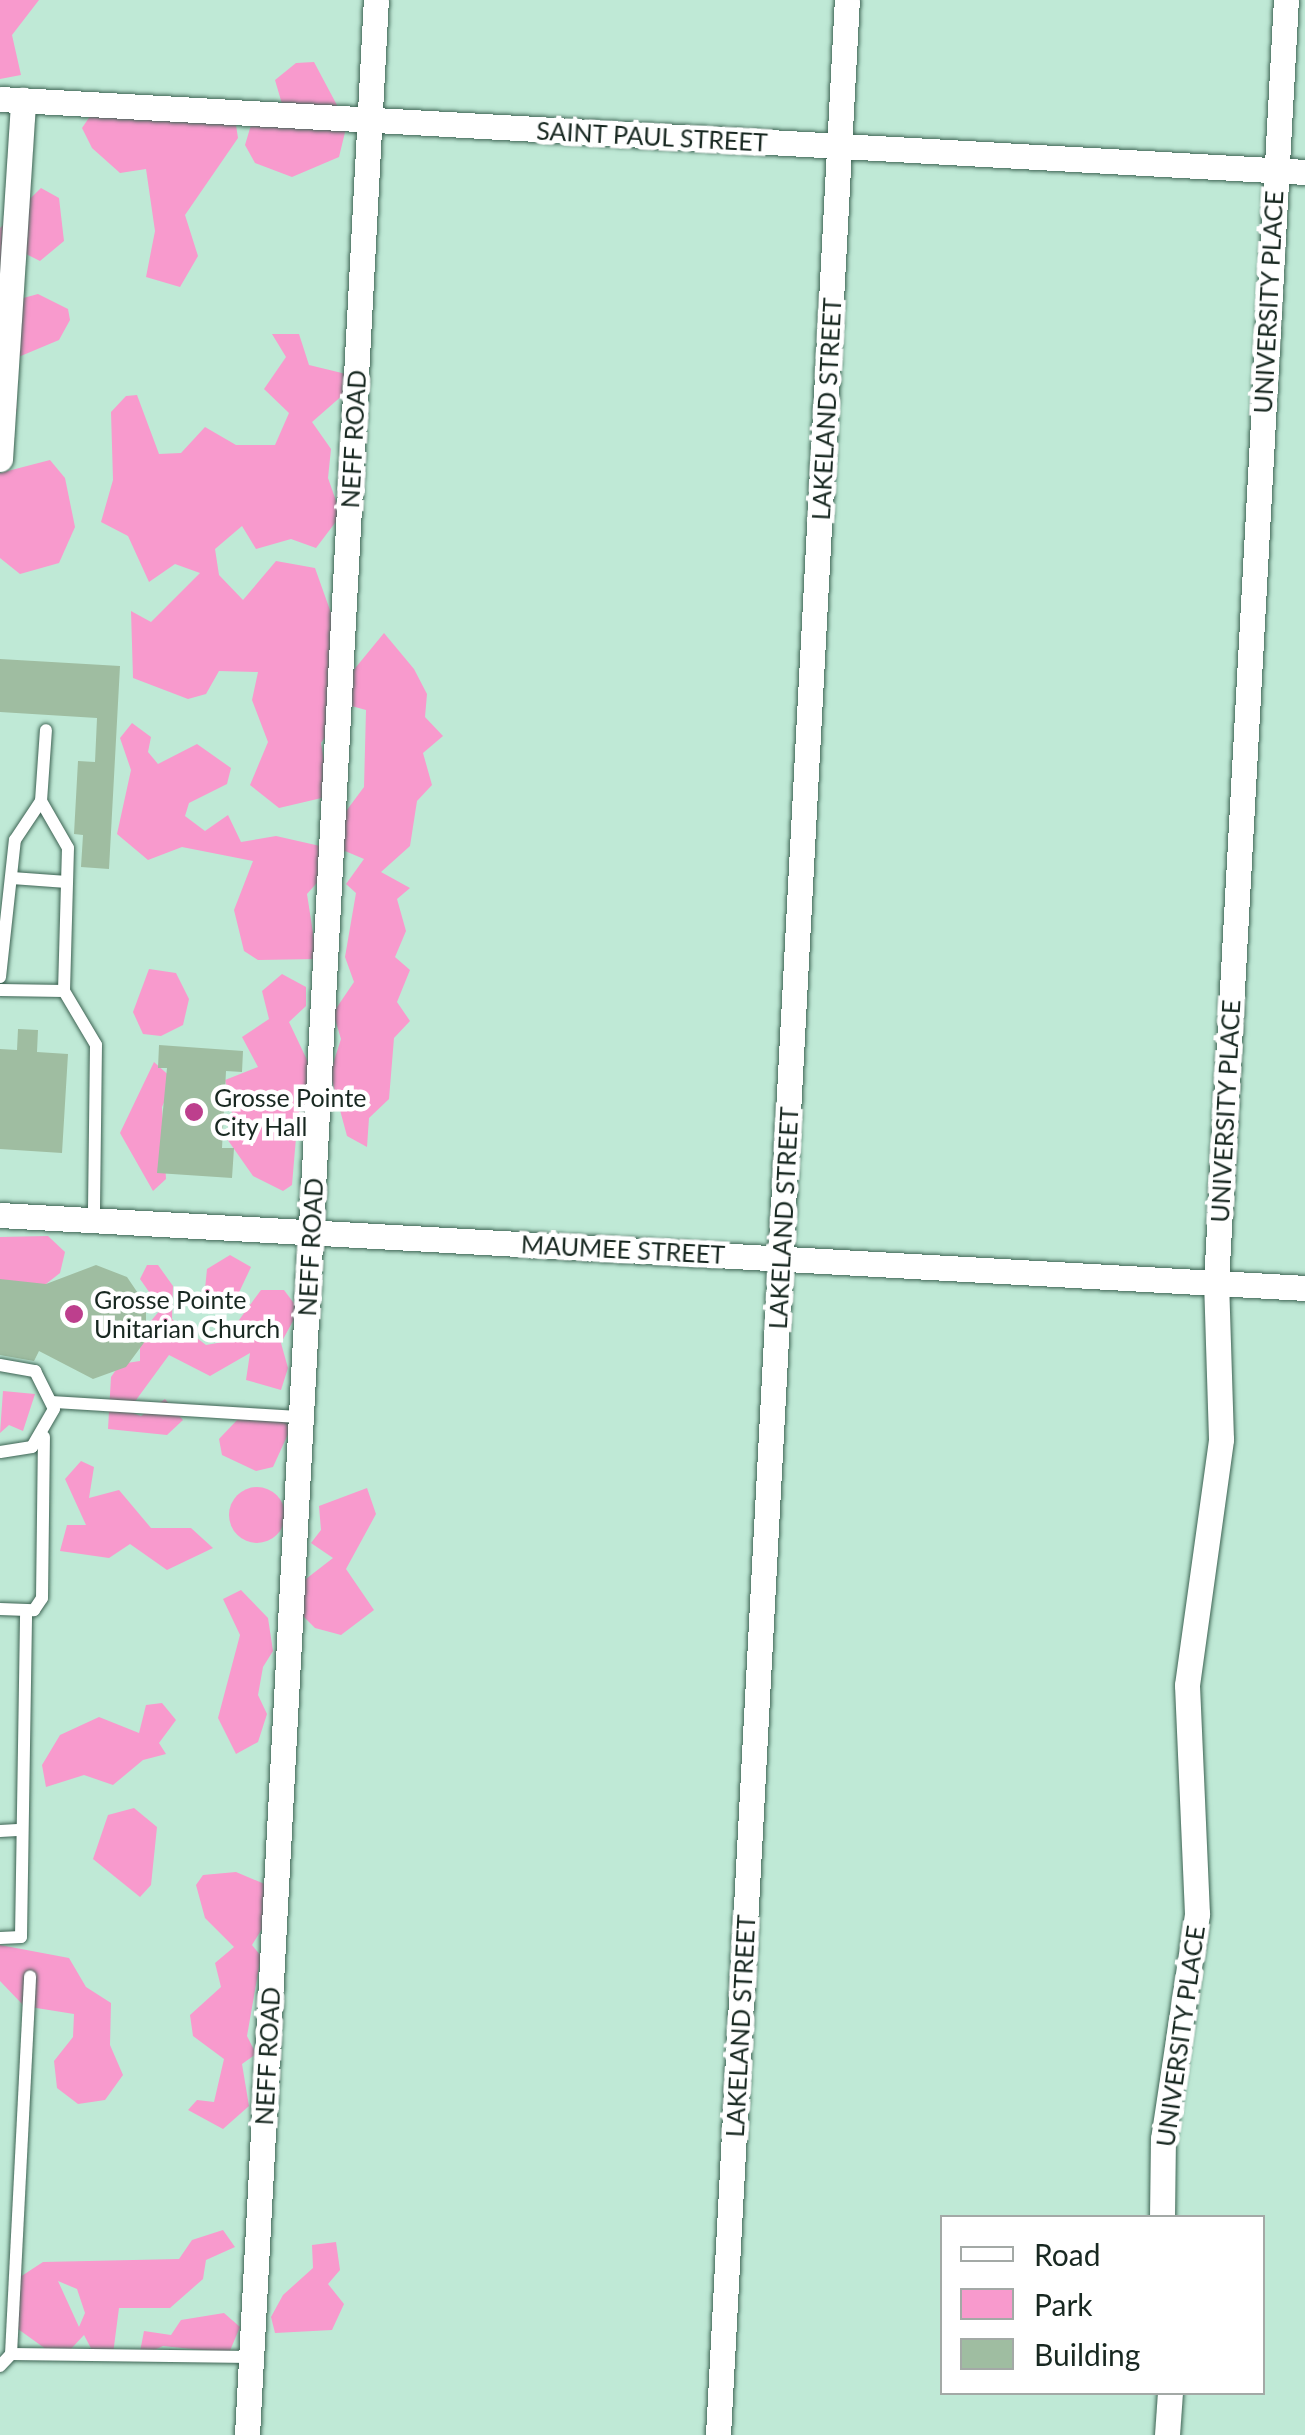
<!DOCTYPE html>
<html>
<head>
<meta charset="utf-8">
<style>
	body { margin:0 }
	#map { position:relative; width:1305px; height:2435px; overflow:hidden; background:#bfe9d6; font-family:Lato,sans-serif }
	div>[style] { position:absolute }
	.green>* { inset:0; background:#f89acd }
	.round { border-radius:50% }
	.building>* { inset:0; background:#9fbda1 }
	.roads { filter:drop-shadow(0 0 2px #3d6353) drop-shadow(0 0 2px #3d6353) }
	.service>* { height:12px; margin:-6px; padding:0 6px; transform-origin:6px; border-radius:6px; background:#fff }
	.minor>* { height:25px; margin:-12.5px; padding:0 12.5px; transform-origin:12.5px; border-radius:12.5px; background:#fff }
	.dots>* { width:28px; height:28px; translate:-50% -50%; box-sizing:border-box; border:5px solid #fff; border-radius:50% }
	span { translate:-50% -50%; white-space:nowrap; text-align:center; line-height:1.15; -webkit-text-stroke:9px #fff; paint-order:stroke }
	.street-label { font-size:25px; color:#182821 }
	.poi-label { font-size:25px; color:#182821 }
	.left { translate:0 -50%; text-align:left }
	.legend { position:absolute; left:940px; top:2215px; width:325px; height:180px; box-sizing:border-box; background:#fff; border:2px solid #a3a9a6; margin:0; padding:12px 18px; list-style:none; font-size:30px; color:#182821 }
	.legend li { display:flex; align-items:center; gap:20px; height:50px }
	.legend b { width:50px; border:2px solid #a3a9a6 }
</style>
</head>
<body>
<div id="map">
	<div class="green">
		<div style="clip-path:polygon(0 0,39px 0,12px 35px,21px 75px,0 79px)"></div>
		<div style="clip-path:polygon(314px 62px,347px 124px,339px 157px,292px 177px,255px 163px,245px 145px,251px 125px,282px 104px,275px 80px,296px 63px)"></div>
		<div style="clip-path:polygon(99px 103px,236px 125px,238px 138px,185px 215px,198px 256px,180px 287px,146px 277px,155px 231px,146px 169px,120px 173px,92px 148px,82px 128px)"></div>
		<div style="clip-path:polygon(41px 188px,59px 198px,64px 241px,40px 261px,20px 251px,16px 300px,38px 294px,68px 309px,70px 320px,59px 340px,16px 358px,17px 411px,0 429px,0 228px)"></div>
		<div style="clip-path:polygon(272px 334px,299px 334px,309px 365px,346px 374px,344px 394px,312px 422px,331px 449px,328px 478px,341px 515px,316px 548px,291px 539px,256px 549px,242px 526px,215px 549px,219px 575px,243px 600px,276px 561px,315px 568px,352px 672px,384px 633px,414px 669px,427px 694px,425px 717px,443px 736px,423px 753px,432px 785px,417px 801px,410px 846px,381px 872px,410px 888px,397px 899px,406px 931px,395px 957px,410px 970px,397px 1002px,410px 1021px,394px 1038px,389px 1099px,369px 1118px,367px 1147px,347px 1136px,330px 1073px,341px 1039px,333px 1013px,354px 982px,345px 957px,356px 893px,346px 884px,364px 859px,345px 851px,307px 894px,317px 959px,258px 960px,244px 951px,234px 910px,253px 861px,182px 847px,148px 860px,117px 834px,131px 770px,120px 738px,132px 723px,151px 737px,148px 752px,158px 764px,197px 744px,231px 768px,227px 784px,189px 803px,185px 816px,205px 831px,228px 815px,241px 842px,276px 836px,320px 846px,364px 787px,366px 710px,348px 705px,321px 743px,330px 796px,279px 808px,250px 785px,268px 742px,252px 700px,258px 672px,219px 671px,206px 694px,188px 699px,133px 678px,131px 611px,151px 622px,200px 573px,175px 564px,149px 582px,128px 536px,101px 522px,113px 480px,111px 412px,126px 396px,137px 395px,159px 454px,181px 453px,205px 427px,236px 445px,275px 445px,289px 413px,264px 389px,286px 357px)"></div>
		<div style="clip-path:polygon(50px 460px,65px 478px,75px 527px,59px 563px,20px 574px,0 558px,0 473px)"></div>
		<div style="clip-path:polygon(149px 969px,176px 973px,189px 999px,183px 1025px,161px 1036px,143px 1034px,133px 1012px)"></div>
		<div style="clip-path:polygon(282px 974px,306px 987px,306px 1006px,289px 1022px,308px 1062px,310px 1098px,298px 1114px,292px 1185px,283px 1191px,253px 1176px,225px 1136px,233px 1118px,225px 1080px,258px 1067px,242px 1037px,269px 1019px,262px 991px)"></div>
		<div style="clip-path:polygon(154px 1062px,174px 1080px,162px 1107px,166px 1179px,153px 1191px,120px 1133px)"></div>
		<div style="clip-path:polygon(48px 1236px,65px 1252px,60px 1273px,46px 1284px,0 1285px,0 1237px)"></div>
		<div style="clip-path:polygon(230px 1255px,251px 1267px,234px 1303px,216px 1309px,204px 1299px,207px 1269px)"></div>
		<div style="clip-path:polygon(147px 1265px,158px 1265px,173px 1286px,172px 1319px,206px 1345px,223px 1342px,261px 1290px,284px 1290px,299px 1310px,281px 1343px,288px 1368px,281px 1390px,246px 1380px,250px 1353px,210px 1376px,169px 1355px,128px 1411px,141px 1416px,165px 1399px,183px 1420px,167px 1435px,108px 1429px,111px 1377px,120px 1364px,140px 1361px,140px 1334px,161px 1309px,140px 1279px)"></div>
		<div style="clip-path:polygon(3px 1391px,35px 1394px,23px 1431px,9px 1425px,0 1433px)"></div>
		<div style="clip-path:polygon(239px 1418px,294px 1421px,273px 1467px,256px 1471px,222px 1455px,219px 1439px)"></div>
		<div style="clip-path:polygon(81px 1461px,94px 1467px,89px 1498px,119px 1490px,151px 1528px,191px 1528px,213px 1548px,167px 1570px,130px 1544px,109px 1558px,60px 1551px,67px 1525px,86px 1525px,65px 1479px)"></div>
		<div class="round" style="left:229px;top:1487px;width:56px;height:56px"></div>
		<div style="clip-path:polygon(367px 1488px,376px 1514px,346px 1569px,374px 1610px,341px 1635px,315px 1628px,298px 1611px,302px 1582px,333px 1558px,311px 1543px,321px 1530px,319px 1506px)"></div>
		<div style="clip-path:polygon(241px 1590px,268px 1618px,273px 1651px,263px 1667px,258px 1695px,267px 1714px,258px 1742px,236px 1754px,218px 1718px,240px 1635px,223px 1599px)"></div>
		<div style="clip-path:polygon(162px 1703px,176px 1720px,159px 1743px,166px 1754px,143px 1760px,113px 1785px,84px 1775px,46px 1787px,42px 1765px,60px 1735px,99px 1717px,139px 1733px,146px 1705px)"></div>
		<div style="clip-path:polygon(134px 1808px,157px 1827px,151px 1885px,140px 1897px,93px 1859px,108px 1815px)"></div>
		<div style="clip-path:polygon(236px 1872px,267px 1885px,267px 1921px,252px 1945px,261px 1956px,247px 2036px,256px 2054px,242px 2064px,249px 2106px,223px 2129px,188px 2110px,197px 2100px,214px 2102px,224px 2059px,193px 2036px,190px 2015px,221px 1987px,215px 1963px,234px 1947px,205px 1918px,196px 1885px,203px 1875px)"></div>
		<div style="clip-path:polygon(0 1945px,69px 1958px,86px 1987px,111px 2003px,110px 2045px,123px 2075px,105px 2100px,78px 2104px,57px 2088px,54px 2061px,73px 2037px,74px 2014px,24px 2006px,0 1981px)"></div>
		<div style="clip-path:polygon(evenodd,223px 2230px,235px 2247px,206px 2260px,203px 2279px,170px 2308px,119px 2308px,113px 2354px,95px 2356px,84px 2335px,69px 2351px,50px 2352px,18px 2329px,20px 2277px,43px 2262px,179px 2259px,192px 2240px,223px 2230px,58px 2281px,77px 2289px,85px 2313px,79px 2327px,58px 2281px)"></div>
		<div style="clip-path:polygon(336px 2242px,340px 2270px,328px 2284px,344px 2304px,332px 2330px,275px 2333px,271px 2317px,283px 2295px,313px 2268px,312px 2245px)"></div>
		<div style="clip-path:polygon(224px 2313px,240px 2327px,229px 2353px,163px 2346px,139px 2357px,144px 2331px,171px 2335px,181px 2320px)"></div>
	</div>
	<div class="building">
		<div style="clip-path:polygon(0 659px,120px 666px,109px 869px,81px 867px,83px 835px,74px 834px,78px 761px,95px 762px,97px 718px,0 712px)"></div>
		<div style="clip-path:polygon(18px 1029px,38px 1030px,37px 1052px,68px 1054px,62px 1153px,0 1149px,0 1049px,17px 1050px)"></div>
		<div style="clip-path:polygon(159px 1045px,243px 1051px,242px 1072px,226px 1071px,222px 1148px,234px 1148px,232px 1178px,157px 1173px,167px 1068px,158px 1068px)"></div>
		<div style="clip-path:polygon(96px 1265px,127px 1277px,146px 1305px,146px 1340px,126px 1367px,93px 1379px,39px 1351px,34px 1361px,0 1355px,0 1279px,46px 1284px)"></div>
	</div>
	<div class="roads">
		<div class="service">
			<div style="left:41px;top:801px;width:54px;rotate:60.1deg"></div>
			<div style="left:68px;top:848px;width:143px;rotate:91.6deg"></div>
			<div style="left:64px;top:991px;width:63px;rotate:59.3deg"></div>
			<div style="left:96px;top:1045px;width:175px;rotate:90.7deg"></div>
			<div style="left:12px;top:878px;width:55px;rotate:4.2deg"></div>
			<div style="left:0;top:977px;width:138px;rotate:-83.8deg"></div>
			<div style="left:15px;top:840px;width:47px;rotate:-56.3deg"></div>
			<div style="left:41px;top:801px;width:71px;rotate:-86deg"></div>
			<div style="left:0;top:990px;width:64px;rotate:0.9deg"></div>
			<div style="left:0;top:1365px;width:36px;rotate:10deg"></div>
			<div style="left:35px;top:1371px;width:42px;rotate:63.4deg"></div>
			<div style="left:54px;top:1409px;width:44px;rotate:120.1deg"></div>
			<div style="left:32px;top:1447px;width:32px;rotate:171deg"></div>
			<div style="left:53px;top:1402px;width:248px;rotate:3.5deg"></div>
			<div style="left:0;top:1609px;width:34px;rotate:2deg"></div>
			<div style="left:34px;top:1610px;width:14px;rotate:-56deg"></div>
			<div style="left:42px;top:1598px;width:161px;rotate:-89.3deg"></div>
			<div style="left:0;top:1831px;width:22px;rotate:-3deg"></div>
			<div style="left:0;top:1938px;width:21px;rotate:-3deg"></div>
			<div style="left:21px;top:1937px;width:326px;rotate:-89.1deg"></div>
			<div style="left:11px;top:2354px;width:240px;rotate:0.7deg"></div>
			<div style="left:0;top:2366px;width:16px;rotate:-47deg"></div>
			<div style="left:11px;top:2354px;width:378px;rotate:-87.1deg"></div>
		</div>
		<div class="minor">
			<div style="left:0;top:99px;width:1307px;rotate:3.2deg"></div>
			<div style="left:0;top:459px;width:360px;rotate:-86.3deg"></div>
			<div style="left:0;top:1215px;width:1307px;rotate:3.2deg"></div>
			<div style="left:1162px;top:2218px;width:79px;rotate:-89.3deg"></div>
			<div style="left:1163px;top:2139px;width:228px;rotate:-81.4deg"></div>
			<div style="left:1197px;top:1914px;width:229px;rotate:-92.5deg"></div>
			<div style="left:1187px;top:1685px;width:248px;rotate:-82.1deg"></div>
			<div style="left:1221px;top:1439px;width:156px;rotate:-91.8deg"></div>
			<div style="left:1216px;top:1283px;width:1285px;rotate:-86.88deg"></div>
			<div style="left:247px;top:2435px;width:2438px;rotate:-86.97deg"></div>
			<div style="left:718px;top:2435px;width:2438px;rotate:-86.97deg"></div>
			<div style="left:1167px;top:2435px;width:43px;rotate:-86deg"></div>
		</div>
	</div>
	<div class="dots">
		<div style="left:194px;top:1112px;background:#bd3f8d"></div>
		<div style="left:74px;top:1314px;background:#bd3f8d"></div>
	</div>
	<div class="street-label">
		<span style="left:652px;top:136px;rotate:3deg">SAINT PAUL STREET</span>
		<span style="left:1268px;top:302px;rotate:-87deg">UNIVERSITY PLACE</span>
		<span style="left:826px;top:409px;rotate:-87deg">LAKELAND STREET</span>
		<span style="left:353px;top:439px;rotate:-87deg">NEFF ROAD</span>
		<span style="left:1225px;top:1111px;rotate:-87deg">UNIVERSITY PLACE</span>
		<span style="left:783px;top:1218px;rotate:-87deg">LAKELAND STREET</span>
		<span style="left:310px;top:1247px;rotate:-87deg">NEFF ROAD</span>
		<span style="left:623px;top:1249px;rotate:3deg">MAUMEE STREET</span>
		<span style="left:740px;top:2026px;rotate:-87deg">LAKELAND STREET</span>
		<span style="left:1180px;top:2036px;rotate:-82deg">UNIVERSITY PLACE</span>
		<span style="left:267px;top:2056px;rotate:-87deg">NEFF ROAD</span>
	</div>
	<div class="poi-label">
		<span class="left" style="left:214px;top:1112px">Grosse Pointe<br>City Hall</span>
		<span class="left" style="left:94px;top:1314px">Grosse Pointe<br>Unitarian Church</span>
	</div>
	<ul class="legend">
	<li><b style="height:12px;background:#fff"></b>Road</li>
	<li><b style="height:28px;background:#f89acd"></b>Park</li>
	<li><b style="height:28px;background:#9fbda1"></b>Building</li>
	</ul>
</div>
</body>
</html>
